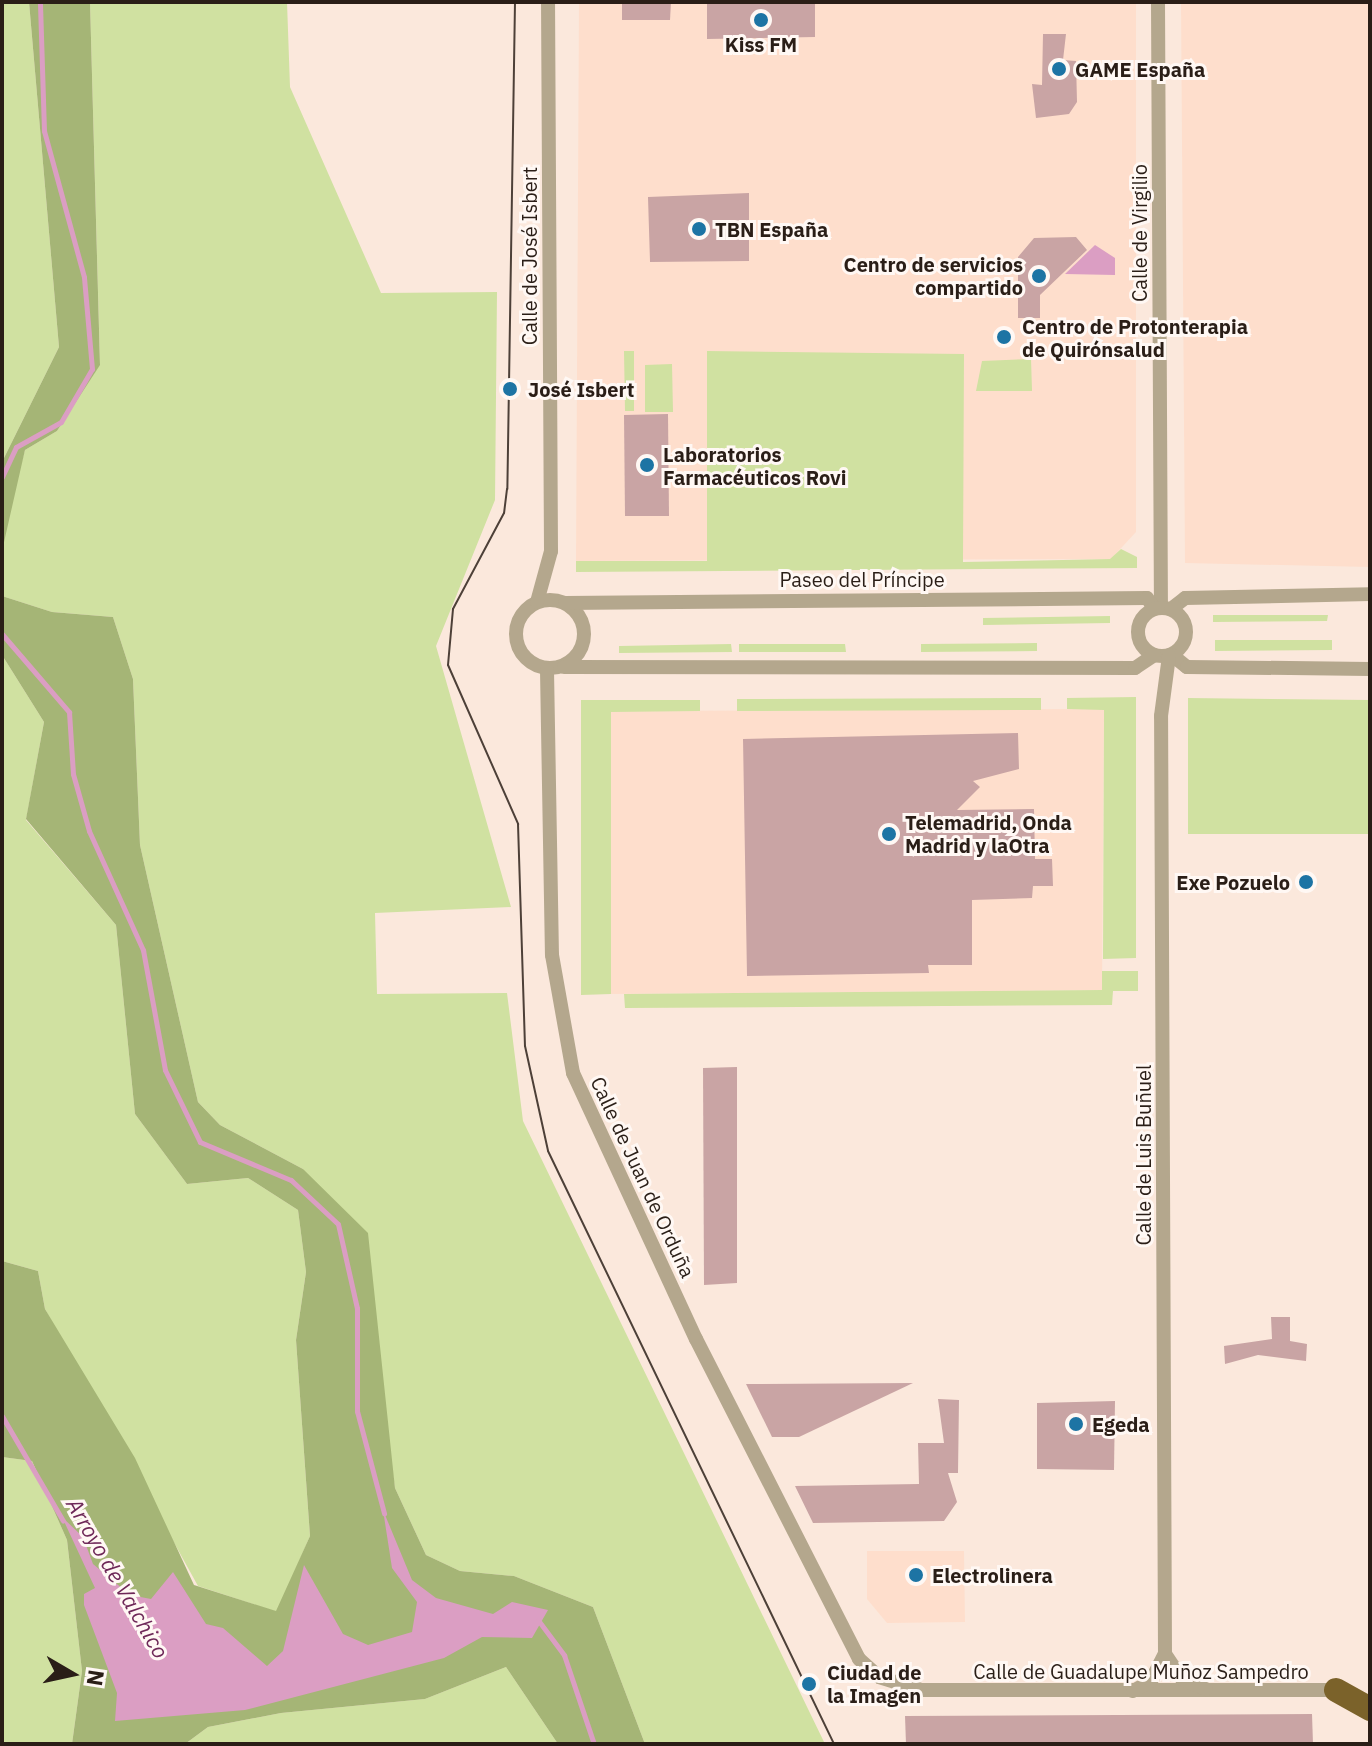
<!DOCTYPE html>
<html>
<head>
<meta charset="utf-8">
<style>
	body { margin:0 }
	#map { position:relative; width:1372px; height:1746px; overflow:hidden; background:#fbe8dc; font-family:"IBM Plex Sans",sans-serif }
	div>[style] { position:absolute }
	.built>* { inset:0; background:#fedecc }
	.green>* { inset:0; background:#d0e1a1 }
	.forest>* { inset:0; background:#a5b576 }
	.water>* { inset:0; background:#db9ec3 }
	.stream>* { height:5px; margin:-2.5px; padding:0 2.5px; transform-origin:2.5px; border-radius:2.5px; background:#db9ec3 }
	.building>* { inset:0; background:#c9a4a4 }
	.minor>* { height:14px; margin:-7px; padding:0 7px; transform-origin:7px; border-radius:7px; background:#b4a78d }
	.minor>.ring { margin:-7px; padding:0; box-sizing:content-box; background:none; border:14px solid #b4a78d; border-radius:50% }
	.trunk>* { height:24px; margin:-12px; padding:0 12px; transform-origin:12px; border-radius:12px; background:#7b622a }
	.tram>* { height:2px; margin:-1px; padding:0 1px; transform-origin:1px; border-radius:1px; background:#4d4038 }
	.dots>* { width:22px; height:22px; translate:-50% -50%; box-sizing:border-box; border:4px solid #fff8f4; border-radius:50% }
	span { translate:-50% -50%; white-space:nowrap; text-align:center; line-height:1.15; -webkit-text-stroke:6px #fff8f4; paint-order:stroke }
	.poi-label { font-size:20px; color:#2a1e17; font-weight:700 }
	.left { translate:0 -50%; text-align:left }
	.right { translate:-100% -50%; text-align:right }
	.street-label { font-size:20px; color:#2a1e17 }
	.water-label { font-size:22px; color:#6e2858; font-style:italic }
	.frame { position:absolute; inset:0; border:4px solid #2a1e17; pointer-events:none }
	.north { position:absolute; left:32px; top:1634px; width:80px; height:80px; -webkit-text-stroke:6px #fff8f4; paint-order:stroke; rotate:99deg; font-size:22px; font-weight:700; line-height:32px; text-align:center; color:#2a1e17 }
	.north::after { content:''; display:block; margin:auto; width:28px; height:36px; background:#2a1e17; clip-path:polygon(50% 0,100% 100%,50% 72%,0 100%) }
</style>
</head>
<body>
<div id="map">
	<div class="built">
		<div style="clip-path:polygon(579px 2px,1136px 2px,1136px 532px,1111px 559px,576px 561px)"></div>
		<div style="clip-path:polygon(1181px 2px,1370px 2px,1370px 567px,1185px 563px)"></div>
		<div style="clip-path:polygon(1104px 709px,1102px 990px,611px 994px,611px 711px)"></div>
		<div style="clip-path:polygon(867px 1551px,964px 1551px,965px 1622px,887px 1623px,867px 1599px)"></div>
	</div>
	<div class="green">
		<div style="clip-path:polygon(2px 2px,29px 2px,59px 347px,2px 462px)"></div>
		<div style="clip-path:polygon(90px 2px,287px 2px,290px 87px,381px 293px,497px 292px,495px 500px,436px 646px,511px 907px,375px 913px,377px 994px,507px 993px,523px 1121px,825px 1744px,645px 1744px,593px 1607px,514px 1576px,460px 1571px,426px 1555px,395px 1488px,379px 1384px,303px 1169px,220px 1125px,198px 1102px,140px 845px,133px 679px,113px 617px,52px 612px,2px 596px,3px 529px,25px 450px,57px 431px,100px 364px)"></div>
		<div style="clip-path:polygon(624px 351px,634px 351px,634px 411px,625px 411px)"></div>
		<div style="clip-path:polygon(707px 351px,964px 354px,963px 562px,1110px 559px,1121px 549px,1137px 557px,1137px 568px,576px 572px,576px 561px,707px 561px)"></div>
		<div style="clip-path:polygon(1031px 359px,1032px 391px,976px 391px,982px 361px)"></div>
		<div style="clip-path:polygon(672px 364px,673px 412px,645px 412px,645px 365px)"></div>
		<div style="clip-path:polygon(1213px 615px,1328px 615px,1327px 621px,1213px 622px)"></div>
		<div style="clip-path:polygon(1110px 616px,1110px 623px,983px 625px,983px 618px)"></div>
		<div style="clip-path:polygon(1215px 640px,1332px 640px,1332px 650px,1215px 651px)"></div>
		<div style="clip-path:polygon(1037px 643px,1037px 651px,921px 652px,921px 644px)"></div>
		<div style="clip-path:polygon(731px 644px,732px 652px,619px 653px,619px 646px)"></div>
		<div style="clip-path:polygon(739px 644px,845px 644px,846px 652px,739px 652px)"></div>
		<div style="clip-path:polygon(2px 655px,44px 722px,26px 820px,116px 925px,135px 1114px,187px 1184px,248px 1178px,298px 1210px,306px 1272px,296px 1340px,310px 1536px,277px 1612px,198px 1586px,45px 1309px,38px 1271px,2px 1261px)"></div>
		<div style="clip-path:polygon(1136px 697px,1136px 958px,1103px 959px,1104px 710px,1067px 709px,1067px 698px)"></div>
		<div style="clip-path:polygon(1041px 698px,1041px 710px,737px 711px,737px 699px)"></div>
		<div style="clip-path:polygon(1188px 698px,1370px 700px,1370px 834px,1188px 834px)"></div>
		<div style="clip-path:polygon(581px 700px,700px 700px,700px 711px,611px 712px,611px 994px,581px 995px)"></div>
		<div style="clip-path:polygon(1102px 971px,1138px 971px,1138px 991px,1113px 991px,1112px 1005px,625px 1008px,624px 994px,1102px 990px)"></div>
		<div style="clip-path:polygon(2px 1457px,32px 1461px,67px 1540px,82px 1671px,72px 1744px,2px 1744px)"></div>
		<div style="clip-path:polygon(506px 1667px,558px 1744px,185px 1744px,208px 1727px,281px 1713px,425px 1699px)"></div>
	</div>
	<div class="forest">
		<div style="clip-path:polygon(29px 2px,90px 2px,100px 365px,57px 431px,25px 450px,2px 551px,2px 462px,59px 347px)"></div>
		<div style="clip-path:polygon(2px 596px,52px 612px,113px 617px,133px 679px,140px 845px,198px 1102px,220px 1125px,303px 1169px,368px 1233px,395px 1488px,426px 1555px,460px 1571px,514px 1576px,593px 1607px,645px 1744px,558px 1744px,506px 1667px,425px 1699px,281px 1713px,208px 1727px,185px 1744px,72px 1744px,82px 1671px,67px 1540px,32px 1461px,2px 1457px,2px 1261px,38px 1271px,45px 1309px,135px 1458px,194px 1585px,276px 1611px,310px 1536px,296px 1340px,306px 1272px,298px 1210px,248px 1178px,187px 1184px,135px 1114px,116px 925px,26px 819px,44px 722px,2px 655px)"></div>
	</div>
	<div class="water">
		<div style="clip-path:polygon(1095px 245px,1115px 258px,1115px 275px,1065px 274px)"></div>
		<div style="clip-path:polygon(383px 1510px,412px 1580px,436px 1598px,493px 1614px,512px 1602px,548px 1610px,532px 1638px,482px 1637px,444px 1658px,245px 1710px,115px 1721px,117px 1693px,84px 1605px,84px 1594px,95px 1588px,62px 1517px,83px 1537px,93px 1564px,130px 1595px,151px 1599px,173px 1572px,206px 1624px,223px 1628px,267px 1666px,283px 1651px,304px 1565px,343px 1634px,368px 1645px,412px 1632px,417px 1602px,392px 1568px)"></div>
	</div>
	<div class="stream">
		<div style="left:2px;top:477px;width:33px;rotate:-65deg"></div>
		<div style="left:16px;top:447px;width:51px;rotate:-29.1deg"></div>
		<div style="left:61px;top:422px;width:61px;rotate:-59.7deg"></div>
		<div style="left:92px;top:369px;width:92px;rotate:-95deg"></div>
		<div style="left:84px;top:277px;width:151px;rotate:-105.3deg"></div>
		<div style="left:44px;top:131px;width:129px;rotate:-91.8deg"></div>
		<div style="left:2px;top:634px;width:103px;rotate:49.3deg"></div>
		<div style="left:69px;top:712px;width:62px;rotate:86.3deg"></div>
		<div style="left:73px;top:774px;width:59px;rotate:74.3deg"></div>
		<div style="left:89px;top:831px;width:131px;rotate:65.6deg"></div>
		<div style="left:143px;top:950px;width:122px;rotate:79.6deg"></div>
		<div style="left:165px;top:1070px;width:80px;rotate:64.1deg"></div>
		<div style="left:200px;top:1142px;width:99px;rotate:22.7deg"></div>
		<div style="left:291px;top:1180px;width:64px;rotate:43.1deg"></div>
		<div style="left:338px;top:1224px;width:86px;rotate:77.3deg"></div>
		<div style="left:357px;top:1308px;width:103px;rotate:90deg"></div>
		<div style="left:357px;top:1411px;width:106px;rotate:75.2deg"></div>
		<div style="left:2px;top:1416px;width:121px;rotate:59.8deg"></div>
		<div style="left:538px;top:1620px;width:44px;rotate:53.4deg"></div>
		<div style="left:564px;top:1655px;width:94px;rotate:71.4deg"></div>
	</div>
	<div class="building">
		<div style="clip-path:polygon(622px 2px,671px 2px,670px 20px,622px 20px)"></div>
		<div style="clip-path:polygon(707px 2px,815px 2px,815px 37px,707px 39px)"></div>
		<div style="clip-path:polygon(1043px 34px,1066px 34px,1063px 60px,1076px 61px,1077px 102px,1069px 114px,1036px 118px,1032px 84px,1042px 85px)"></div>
		<div style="clip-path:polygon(749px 193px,749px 261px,650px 262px,648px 197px)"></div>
		<div style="clip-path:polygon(1076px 237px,1087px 250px,1040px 295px,1040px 318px,1018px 318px,1018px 257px,1034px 238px)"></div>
		<div style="clip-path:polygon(668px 414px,669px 516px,625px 516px,624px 415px)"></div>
		<div style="clip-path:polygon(1018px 733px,1019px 769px,973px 781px,980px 787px,957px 810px,1034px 809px,1035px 859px,1052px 859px,1053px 886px,1033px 886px,1032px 898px,972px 900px,972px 965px,928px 965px,929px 973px,747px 976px,743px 739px)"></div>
		<div style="clip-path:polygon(737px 1067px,737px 1283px,704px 1285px,703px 1068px)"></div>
		<div style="clip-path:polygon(1271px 1317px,1290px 1317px,1290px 1341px,1307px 1344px,1306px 1361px,1258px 1355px,1225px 1364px,1224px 1346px,1272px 1339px)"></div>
		<div style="clip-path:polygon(913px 1383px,799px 1437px,772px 1437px,746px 1384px)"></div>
		<div style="clip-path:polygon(938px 1399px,959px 1400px,958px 1473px,948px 1473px,957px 1502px,944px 1521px,813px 1523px,795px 1486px,919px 1484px,918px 1443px,944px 1443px)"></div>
		<div style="clip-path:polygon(1115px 1401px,1114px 1470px,1037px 1469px,1037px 1403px)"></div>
		<div style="clip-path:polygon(1312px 1714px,1313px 1744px,906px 1744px,905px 1716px)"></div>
	</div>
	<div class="minor">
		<div style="left:1158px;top:2px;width:605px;rotate:89.72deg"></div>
		<div class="ring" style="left:516px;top:600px;width:54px;height:54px"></div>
		<div style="left:537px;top:602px;width:53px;rotate:-74.6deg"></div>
		<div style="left:551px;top:551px;width:549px;rotate:-90.31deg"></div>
		<div style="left:565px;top:603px;width:582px;rotate:-0.49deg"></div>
		<div style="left:1147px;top:598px;width:12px;rotate:55deg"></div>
		<div class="ring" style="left:1138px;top:608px;width:34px;height:34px"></div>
		<div style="left:1171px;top:609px;width:18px;rotate:-38deg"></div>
		<div style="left:1185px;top:598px;width:185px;rotate:-1.2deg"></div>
		<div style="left:1172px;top:655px;width:19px;rotate:39deg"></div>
		<div style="left:1187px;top:667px;width:183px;rotate:0.6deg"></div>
		<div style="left:564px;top:667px;width:571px;rotate:0.1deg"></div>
		<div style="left:1135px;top:668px;width:23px;rotate:-34deg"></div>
		<div style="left:547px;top:670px;width:285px;rotate:89deg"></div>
		<div style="left:552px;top:955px;width:120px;rotate:79.9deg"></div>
		<div style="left:573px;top:1073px;width:293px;rotate:65.2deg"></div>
		<div style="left:696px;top:1339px;width:359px;rotate:63deg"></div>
		<div style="left:859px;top:1659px;width:27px;rotate:42deg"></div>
		<div style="left:879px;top:1677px;width:44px;rotate:17.2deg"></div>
		<div style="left:921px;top:1690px;width:415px"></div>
		<div style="left:1165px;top:1654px;width:30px;rotate:56deg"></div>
		<div style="left:1182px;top:1679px;width:26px;rotate:23deg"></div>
		<div style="left:1133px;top:1691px;width:21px;rotate:-29deg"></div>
		<div style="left:1151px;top:1681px;width:30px;rotate:-63deg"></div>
		<div style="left:1165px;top:1654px;width:938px;rotate:-90.24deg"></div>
		<div style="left:1161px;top:716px;width:61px;rotate:-82.4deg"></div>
	</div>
	<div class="trunk">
		<div style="left:1336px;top:1690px;width:39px;rotate:29deg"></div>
	</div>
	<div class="tram">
		<div style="left:515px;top:2px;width:487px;rotate:90.9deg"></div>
		<div style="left:507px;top:489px;width:24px;rotate:97deg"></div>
		<div style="left:504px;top:513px;width:109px;rotate:118deg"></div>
		<div style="left:453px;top:609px;width:56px;rotate:95.1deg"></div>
		<div style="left:448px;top:665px;width:174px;rotate:66.2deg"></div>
		<div style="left:518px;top:824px;width:222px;rotate:88.2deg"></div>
		<div style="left:525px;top:1046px;width:107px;rotate:77.6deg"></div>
		<div style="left:548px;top:1151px;width:658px;rotate:64.25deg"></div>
	</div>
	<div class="dots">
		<div style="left:761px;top:20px;background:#1d74a4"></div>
		<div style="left:1059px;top:69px;background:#1d74a4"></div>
		<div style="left:699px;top:229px;background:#1d74a4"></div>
		<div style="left:1039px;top:276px;background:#1d74a4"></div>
		<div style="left:1004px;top:337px;background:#1d74a4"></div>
		<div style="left:510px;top:389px;background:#1d74a4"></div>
		<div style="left:647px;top:465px;background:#1d74a4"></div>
		<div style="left:889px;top:834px;background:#1d74a4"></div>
		<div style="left:1306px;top:882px;background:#1d74a4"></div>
		<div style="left:1076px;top:1424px;background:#1d74a4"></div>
		<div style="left:916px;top:1575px;background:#1d74a4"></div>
		<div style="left:809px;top:1684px;background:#1d74a4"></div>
	</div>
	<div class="poi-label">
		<span style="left:761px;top:44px">Kiss FM</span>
		<span class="left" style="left:1075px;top:69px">GAME España</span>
		<span class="left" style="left:715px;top:229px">TBN España</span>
		<span class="right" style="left:1023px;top:276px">Centro de servicios<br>compartido</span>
		<span class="left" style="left:1022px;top:338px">Centro de Protonterapia<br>de Quirónsalud</span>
		<span class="left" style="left:528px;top:389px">José Isbert</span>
		<span class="left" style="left:663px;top:466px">Laboratorios<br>Farmacéuticos Rovi</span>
		<span class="left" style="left:905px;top:834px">Telemadrid, Onda<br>Madrid y laOtra</span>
		<span class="right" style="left:1290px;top:882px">Exe Pozuelo</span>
		<span class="left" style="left:1092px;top:1424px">Egeda</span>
		<span class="left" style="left:932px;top:1575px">Electrolinera</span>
		<span class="left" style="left:827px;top:1684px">Ciudad de<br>la Imagen</span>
	</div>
	<div class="street-label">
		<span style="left:1139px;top:233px;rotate:-90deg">Calle de Virgilio</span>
		<span style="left:529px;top:256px;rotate:-90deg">Calle de José Isbert</span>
		<span style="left:862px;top:579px">Paseo del Príncipe</span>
		<span style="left:1143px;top:1155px;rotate:-90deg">Calle de Luis Buñuel</span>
		<span style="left:643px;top:1177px;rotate:65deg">Calle de Juan de Orduña</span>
		<span style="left:1141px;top:1671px">Calle de Guadalupe Muñoz Sampedro</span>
	</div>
	<div class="water-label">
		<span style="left:118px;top:1578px;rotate:60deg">Arroyo de Valchico</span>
	</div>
	<div class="frame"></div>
	<div class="north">N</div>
</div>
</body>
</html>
